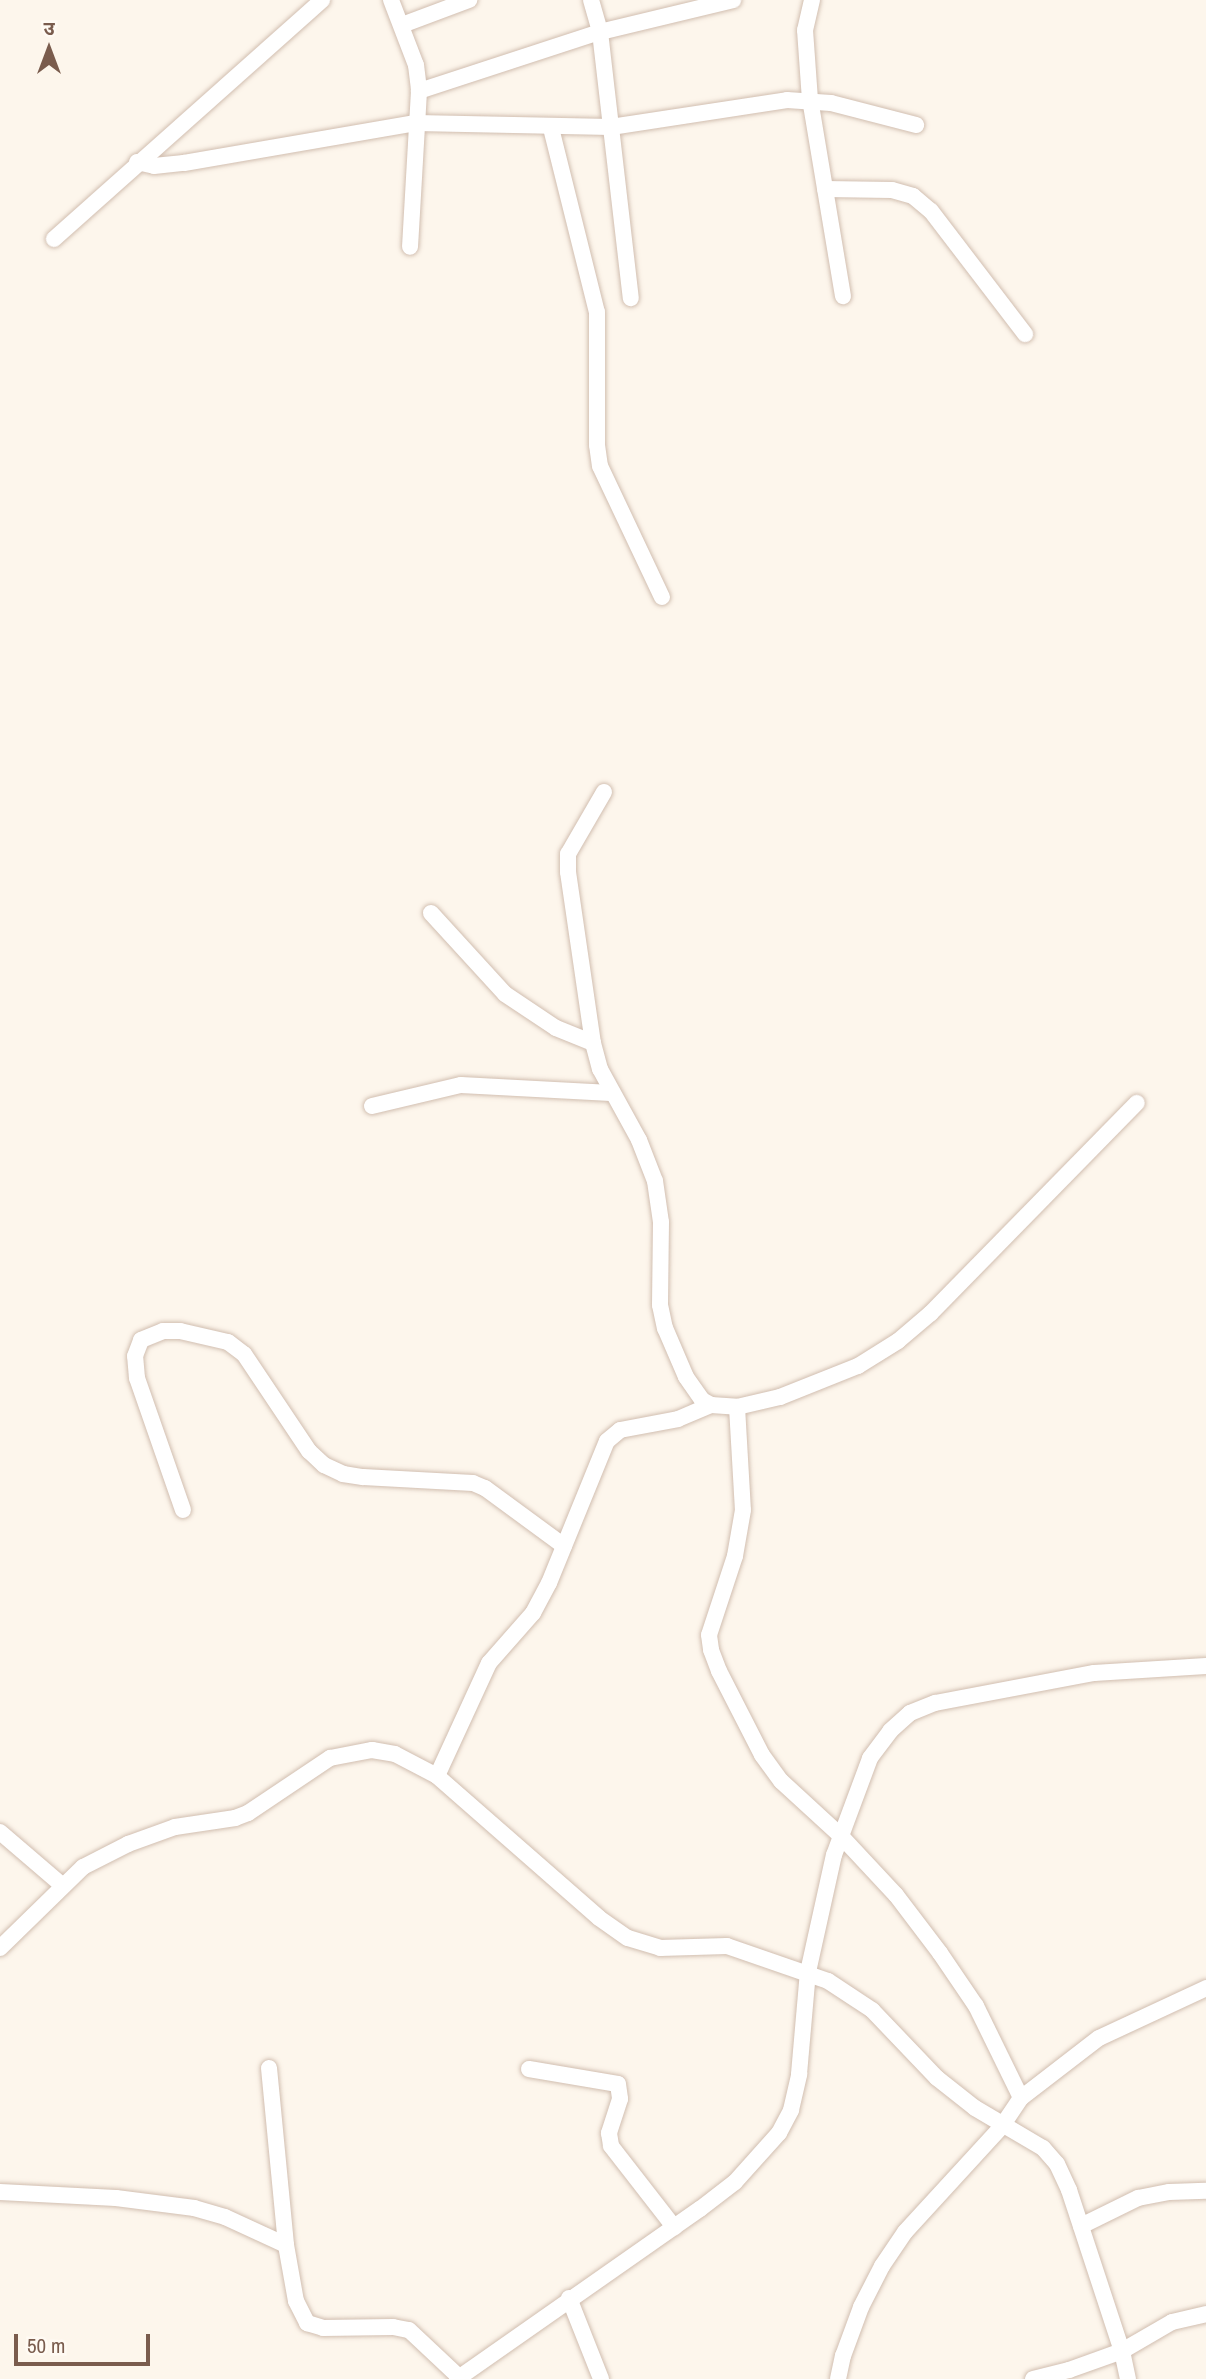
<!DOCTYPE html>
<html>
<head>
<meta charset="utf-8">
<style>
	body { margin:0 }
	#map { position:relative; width:1206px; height:2379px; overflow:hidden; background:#fdf6ec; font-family:"Archivo Narrow","Noto Sans Devanagari",sans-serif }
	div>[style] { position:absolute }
	.roads { filter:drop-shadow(0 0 2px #d1beb0) drop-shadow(0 0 2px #d1beb0) }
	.street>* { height:16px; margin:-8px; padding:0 8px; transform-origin:8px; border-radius:8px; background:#fff }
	span { translate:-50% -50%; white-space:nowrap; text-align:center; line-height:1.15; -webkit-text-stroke:7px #fffaf3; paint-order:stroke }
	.north { position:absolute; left:14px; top:14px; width:70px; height:70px; -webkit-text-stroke:5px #fffaf3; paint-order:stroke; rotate:0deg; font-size:19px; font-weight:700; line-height:28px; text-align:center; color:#7a5c4d }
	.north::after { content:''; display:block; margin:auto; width:24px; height:32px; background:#7a5c4d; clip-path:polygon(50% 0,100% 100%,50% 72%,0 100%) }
	.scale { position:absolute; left:14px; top:2334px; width:136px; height:32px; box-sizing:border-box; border:4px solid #7a5c4d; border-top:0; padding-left:9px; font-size:21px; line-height:24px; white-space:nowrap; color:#7a5c4d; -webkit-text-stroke:5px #fffaf3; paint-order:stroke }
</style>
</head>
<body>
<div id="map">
	<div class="roads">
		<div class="street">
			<div style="left:391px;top:0;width:70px;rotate:69deg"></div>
			<div style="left:416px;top:65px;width:26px;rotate:83deg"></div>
			<div style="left:419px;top:91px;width:156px;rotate:93.3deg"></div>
			<div style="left:591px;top:0;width:33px;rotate:74deg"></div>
			<div style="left:600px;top:32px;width:268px;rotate:83.4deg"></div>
			<div style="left:812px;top:0;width:31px;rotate:103deg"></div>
			<div style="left:805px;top:30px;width:69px;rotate:85.9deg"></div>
			<div style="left:810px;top:99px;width:200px;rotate:80.5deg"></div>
			<div style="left:402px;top:25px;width:72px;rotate:-20.5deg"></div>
			<div style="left:419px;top:91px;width:190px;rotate:-18.1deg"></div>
			<div style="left:600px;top:32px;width:137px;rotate:-13.5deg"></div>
			<div style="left:551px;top:128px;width:190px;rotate:76deg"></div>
			<div style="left:597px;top:312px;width:133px;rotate:90deg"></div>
			<div style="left:597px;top:445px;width:21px;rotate:82deg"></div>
			<div style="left:600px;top:466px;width:145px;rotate:64.7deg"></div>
			<div style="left:137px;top:162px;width:17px;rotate:13deg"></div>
			<div style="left:154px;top:166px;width:30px;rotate:-6deg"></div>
			<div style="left:184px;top:163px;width:235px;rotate:-9.8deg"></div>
			<div style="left:416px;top:123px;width:195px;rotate:1.2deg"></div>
			<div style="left:611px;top:127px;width:178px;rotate:-8.7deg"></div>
			<div style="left:787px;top:100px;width:44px;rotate:3.9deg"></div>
			<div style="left:831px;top:103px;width:88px;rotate:14.5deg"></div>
			<div style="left:825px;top:189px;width:67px;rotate:0.9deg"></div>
			<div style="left:892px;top:190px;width:22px;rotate:16deg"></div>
			<div style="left:913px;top:196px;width:23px;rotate:40deg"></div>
			<div style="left:931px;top:211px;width:155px;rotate:52.6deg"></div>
			<div style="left:54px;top:239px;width:359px;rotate:-41.7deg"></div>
			<div style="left:604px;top:792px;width:72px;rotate:120.1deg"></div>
			<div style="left:568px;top:854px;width:18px;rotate:90deg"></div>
			<div style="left:568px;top:872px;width:173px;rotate:81.7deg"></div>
			<div style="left:593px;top:1043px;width:27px;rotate:75deg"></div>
			<div style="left:600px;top:1069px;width:81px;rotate:61.2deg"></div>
			<div style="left:639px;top:1140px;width:44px;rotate:68.7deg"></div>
			<div style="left:655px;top:1181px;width:41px;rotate:81.7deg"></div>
			<div style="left:661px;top:1222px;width:83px;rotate:90.7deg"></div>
			<div style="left:660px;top:1305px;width:24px;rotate:78deg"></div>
			<div style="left:665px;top:1328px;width:53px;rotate:66.8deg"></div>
			<div style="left:686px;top:1377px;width:28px;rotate:55deg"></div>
			<div style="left:702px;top:1400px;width:10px;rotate:29deg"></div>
			<div style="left:711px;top:1405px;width:26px;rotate:4deg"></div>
			<div style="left:737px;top:1407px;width:44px;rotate:-13.1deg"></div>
			<div style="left:780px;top:1397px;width:84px;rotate:-21.7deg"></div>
			<div style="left:858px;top:1366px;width:47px;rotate:-32deg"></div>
			<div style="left:898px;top:1341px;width:43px;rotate:-40.3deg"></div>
			<div style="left:931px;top:1313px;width:294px;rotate:-45.6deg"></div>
			<div style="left:431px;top:913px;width:110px;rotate:47.6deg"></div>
			<div style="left:505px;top:994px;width:61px;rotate:33.7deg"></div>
			<div style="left:556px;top:1028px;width:40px;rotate:22deg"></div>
			<div style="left:372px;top:1106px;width:91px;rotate:-13.3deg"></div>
			<div style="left:461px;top:1085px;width:150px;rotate:3.1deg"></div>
			<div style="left:737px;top:1407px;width:103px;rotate:86.7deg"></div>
			<div style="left:743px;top:1510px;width:47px;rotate:99.9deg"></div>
			<div style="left:735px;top:1556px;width:83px;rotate:108.2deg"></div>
			<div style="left:709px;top:1635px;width:15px;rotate:82deg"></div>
			<div style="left:711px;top:1650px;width:22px;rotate:69deg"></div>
			<div style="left:719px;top:1671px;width:94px;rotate:62.9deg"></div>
			<div style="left:762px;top:1755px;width:32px;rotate:54deg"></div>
			<div style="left:781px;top:1781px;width:80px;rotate:42.5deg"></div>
			<div style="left:840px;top:1835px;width:82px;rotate:47deg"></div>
			<div style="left:896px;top:1895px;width:73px;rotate:52.8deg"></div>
			<div style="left:940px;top:1953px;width:64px;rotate:55.8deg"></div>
			<div style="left:976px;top:2006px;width:102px;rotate:63.9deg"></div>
			<div style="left:183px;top:1510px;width:140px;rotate:-109.2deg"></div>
			<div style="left:137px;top:1378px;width:22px;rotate:-95deg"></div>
			<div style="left:135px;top:1356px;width:17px;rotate:-69deg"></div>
			<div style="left:141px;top:1340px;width:24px;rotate:-22deg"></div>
			<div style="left:163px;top:1331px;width:17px"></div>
			<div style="left:180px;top:1331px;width:49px;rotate:12.9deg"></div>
			<div style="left:228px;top:1342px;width:20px;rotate:37deg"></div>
			<div style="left:244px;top:1354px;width:117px;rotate:56.2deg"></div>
			<div style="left:309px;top:1451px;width:21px;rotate:43deg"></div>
			<div style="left:324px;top:1465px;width:21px;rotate:25deg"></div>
			<div style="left:343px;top:1474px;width:20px;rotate:9deg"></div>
			<div style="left:363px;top:1477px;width:110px;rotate:3.1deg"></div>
			<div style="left:473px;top:1483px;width:13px;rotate:23deg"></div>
			<div style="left:485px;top:1488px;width:98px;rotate:36.3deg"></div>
			<div style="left:437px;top:1776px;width:124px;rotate:-65.3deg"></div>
			<div style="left:489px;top:1663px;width:67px;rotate:-48.7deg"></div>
			<div style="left:533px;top:1613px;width:34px;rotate:-62deg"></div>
			<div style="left:549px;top:1583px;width:153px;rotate:-67.8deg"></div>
			<div style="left:607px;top:1441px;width:17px;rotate:-40deg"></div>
			<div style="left:620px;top:1430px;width:59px;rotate:-10.7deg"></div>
			<div style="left:678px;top:1419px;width:36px;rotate:-23deg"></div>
			<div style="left:0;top:1832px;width:83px;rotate:40.6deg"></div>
			<div style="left:0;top:1948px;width:116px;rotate:-44.3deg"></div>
			<div style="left:83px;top:1867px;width:51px;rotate:-27.1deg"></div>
			<div style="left:128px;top:1844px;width:50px;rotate:-19.9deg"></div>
			<div style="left:175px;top:1827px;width:61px;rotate:-8.5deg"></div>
			<div style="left:235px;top:1818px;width:14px;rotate:-21deg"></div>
			<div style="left:248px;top:1813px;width:99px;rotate:-33.9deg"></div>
			<div style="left:330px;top:1758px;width:43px;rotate:-10.8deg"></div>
			<div style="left:372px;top:1750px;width:23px;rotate:10deg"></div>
			<div style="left:395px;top:1754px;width:47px;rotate:27.6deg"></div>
			<div style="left:437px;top:1776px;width:215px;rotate:41.2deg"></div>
			<div style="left:599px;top:1918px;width:35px;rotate:35deg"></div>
			<div style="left:628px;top:1938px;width:34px;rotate:17deg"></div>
			<div style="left:660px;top:1948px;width:67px;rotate:-1.7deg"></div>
			<div style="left:727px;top:1946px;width:107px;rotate:19.1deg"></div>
			<div style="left:828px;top:1981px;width:53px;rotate:33.4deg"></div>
			<div style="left:872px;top:2010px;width:94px;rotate:46.3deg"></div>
			<div style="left:937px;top:2078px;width:48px;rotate:38.3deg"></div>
			<div style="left:975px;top:2108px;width:79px;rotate:30.5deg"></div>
			<div style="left:1043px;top:2148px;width:21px;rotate:49deg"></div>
			<div style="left:1057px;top:2164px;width:29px;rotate:65deg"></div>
			<div style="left:1069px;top:2190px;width:169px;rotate:71.8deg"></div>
			<div style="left:1122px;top:2351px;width:29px;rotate:78deg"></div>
			<div style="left:269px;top:2068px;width:178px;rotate:84.5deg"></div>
			<div style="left:286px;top:2245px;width:57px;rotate:79.9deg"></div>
			<div style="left:296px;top:2301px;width:25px;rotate:63deg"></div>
			<div style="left:307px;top:2323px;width:17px;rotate:17deg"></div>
			<div style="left:323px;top:2328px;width:70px;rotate:-0.8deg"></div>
			<div style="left:393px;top:2327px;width:16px;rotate:11deg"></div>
			<div style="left:409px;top:2330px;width:69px;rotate:43.2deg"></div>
			<div style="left:529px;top:2069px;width:90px;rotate:9.6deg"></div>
			<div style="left:618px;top:2084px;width:15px;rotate:82deg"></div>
			<div style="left:620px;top:2099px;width:36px;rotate:108deg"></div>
			<div style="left:609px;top:2133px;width:13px;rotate:81deg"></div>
			<div style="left:611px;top:2146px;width:103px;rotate:52.1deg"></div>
			<div style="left:0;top:2192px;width:116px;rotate:3deg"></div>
			<div style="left:116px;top:2198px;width:79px;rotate:7.3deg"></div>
			<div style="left:194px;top:2208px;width:32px;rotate:16deg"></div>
			<div style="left:225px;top:2217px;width:67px;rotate:24.7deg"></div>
			<div style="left:1081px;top:2226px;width:64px;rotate:-26.2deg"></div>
			<div style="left:1138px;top:2198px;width:32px;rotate:-11deg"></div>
			<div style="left:1169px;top:2192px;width:37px;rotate:-2deg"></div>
			<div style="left:569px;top:2298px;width:87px;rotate:68.4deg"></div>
			<div style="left:457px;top:2379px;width:297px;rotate:-35deg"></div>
			<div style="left:700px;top:2209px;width:44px;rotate:-37.6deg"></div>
			<div style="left:735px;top:2182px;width:66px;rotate:-48.1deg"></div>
			<div style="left:779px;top:2133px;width:26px;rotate:-62deg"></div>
			<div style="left:791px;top:2110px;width:37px;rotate:-77deg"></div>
			<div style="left:799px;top:2074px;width:102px;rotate:-85deg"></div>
			<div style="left:808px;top:1972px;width:120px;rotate:-77.5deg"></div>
			<div style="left:834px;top:1855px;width:103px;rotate:-69.6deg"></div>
			<div style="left:870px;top:1758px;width:34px;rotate:-53deg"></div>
			<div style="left:890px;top:1731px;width:27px;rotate:-42deg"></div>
			<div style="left:910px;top:1713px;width:27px;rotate:-22deg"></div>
			<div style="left:935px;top:1703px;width:162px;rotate:-10.7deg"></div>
			<div style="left:1094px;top:1673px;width:112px;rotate:-3.6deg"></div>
			<div style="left:838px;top:2379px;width:24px;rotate:-78deg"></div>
			<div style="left:843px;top:2356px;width:52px;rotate:-69.8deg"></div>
			<div style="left:861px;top:2307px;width:46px;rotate:-62.9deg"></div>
			<div style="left:882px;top:2266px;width:41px;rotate:-55.9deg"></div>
			<div style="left:905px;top:2232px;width:144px;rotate:-47.5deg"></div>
			<div style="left:1002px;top:2126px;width:34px;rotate:-56deg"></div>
			<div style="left:1021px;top:2098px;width:98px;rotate:-37.6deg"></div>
			<div style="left:1099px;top:2038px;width:118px;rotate:-25deg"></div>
			<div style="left:1033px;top:2379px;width:37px;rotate:-14deg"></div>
			<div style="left:1069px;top:2370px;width:56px;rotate:-19.7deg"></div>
			<div style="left:1122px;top:2351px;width:58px;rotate:-30.1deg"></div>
			<div style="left:1172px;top:2322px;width:35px;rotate:-13deg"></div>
		</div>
	</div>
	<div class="north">उ</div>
	<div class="scale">50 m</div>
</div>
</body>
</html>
